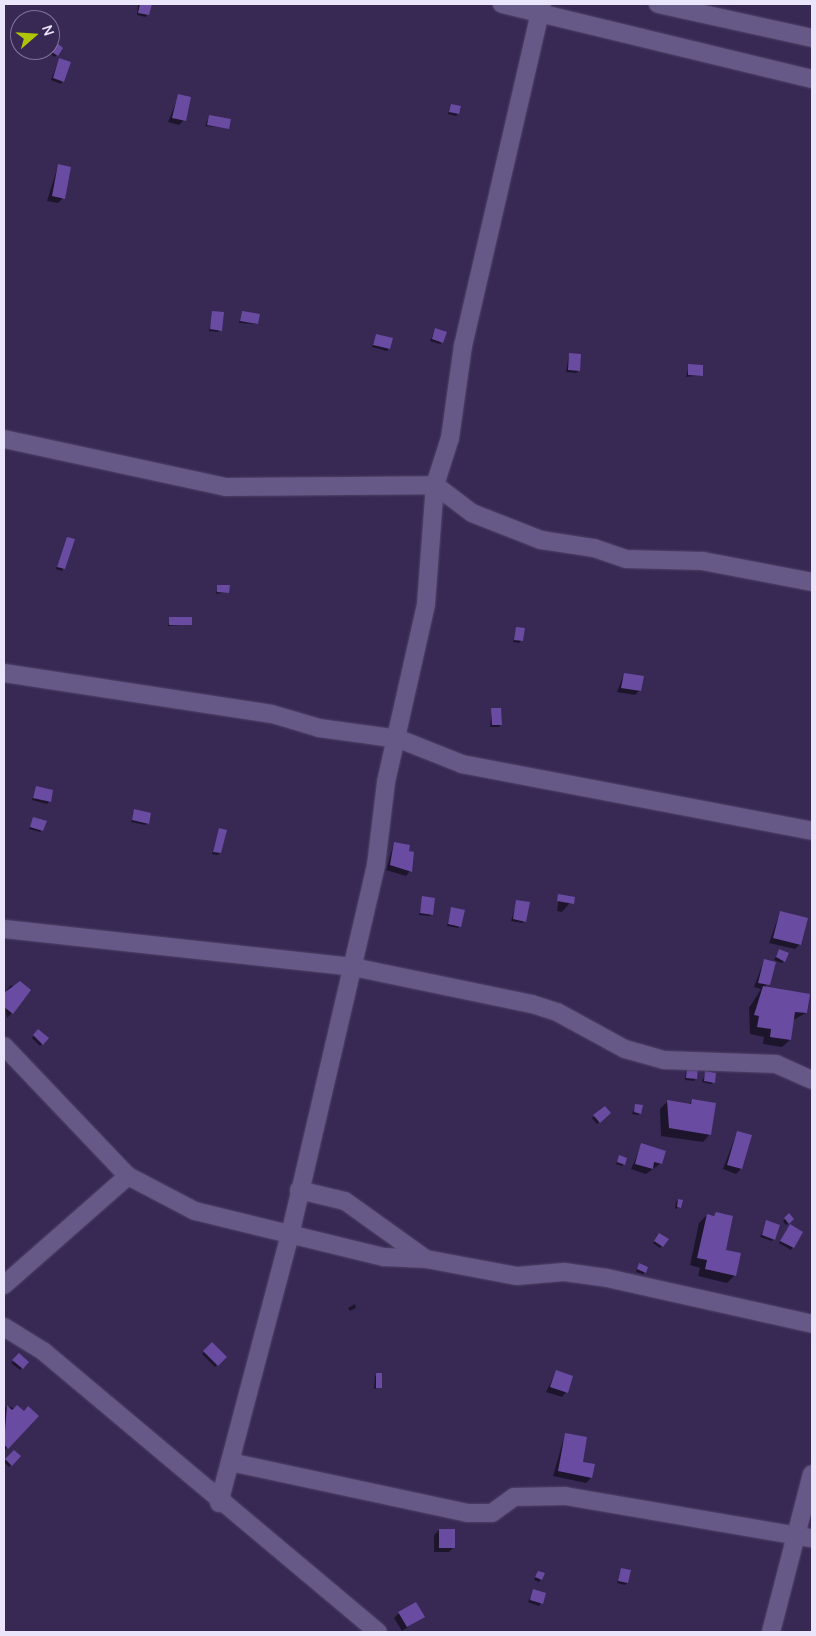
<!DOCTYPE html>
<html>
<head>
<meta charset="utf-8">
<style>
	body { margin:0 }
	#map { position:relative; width:816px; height:1636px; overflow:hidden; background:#372954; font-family:Manrope,sans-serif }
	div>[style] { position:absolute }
	.shadow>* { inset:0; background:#0007 }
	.building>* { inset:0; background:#6a4ba2 }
	.roads { filter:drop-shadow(0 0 1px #504367) drop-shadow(0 0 1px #504367) }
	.minor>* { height:18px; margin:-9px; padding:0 9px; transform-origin:9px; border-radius:9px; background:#665887 }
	span { translate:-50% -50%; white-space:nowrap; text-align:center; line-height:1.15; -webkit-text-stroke:4.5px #372954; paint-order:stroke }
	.frame { position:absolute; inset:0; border:5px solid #ebe5fb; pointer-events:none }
	.north { position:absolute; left:10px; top:10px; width:50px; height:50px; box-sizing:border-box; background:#372954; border:1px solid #7f7497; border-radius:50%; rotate:71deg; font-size:14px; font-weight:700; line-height:20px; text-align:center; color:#ebe5fb }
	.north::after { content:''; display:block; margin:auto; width:18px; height:22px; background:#afc505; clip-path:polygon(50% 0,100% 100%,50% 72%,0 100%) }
</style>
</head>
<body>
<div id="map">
	<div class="shadow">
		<div style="clip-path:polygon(138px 4px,150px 4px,146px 17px,137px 15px)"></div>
		<div style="clip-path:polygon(54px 46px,57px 55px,55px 57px,49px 53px)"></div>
		<div style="clip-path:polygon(59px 59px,63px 81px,61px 84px,51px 80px)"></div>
		<div style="clip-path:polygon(179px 95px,184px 120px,179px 125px,168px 122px)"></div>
		<div style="clip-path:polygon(451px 106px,458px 114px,456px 116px,448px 114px)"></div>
		<div style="clip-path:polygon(209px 116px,228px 128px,205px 126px)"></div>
		<div style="clip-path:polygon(58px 166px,63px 198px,58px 203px,47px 201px)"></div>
		<div style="clip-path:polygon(213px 312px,220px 330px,218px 332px,209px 331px)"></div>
		<div style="clip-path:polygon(242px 312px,257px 324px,239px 323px)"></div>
		<div style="clip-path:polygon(436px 329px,442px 342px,440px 344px,430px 341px)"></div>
		<div style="clip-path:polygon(376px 335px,389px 348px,387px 351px,372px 347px)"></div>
		<div style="clip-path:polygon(569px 355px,579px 370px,576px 373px,566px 372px)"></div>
		<div style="clip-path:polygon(689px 365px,702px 375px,686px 377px)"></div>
		<div style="clip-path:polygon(68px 538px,74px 540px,62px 571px,56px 569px)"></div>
		<div style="clip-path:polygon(218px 586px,228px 592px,216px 594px)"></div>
		<div style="clip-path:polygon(170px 618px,191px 624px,168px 626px)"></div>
		<div style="clip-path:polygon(517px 628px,521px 641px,519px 643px,513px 642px)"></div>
		<div style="clip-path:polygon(624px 674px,640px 690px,635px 695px,617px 692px)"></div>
		<div style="clip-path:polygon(492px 710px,501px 724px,499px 727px,490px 727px)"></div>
		<div style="clip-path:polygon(36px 788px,49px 802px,47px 804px,32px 800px)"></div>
		<div style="clip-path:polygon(135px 811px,148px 823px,145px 825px,131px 822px)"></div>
		<div style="clip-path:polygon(34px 818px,42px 830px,40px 832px,29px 829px)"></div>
		<div style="clip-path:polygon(219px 830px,220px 853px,218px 855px,212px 854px)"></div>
		<div style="clip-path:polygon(394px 843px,410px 871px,406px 876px,386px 870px)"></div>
		<div style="clip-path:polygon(559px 896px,574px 898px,562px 912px,557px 911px)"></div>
		<div style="clip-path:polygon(423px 898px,432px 914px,430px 916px,419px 915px)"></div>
		<div style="clip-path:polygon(517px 902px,525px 921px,523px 923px,511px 921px)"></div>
		<div style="clip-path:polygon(452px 909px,460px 926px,458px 928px,447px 926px)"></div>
		<div style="clip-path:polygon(780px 912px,800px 944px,795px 949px,769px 943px)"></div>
		<div style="clip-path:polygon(780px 950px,784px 961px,782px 963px,774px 960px)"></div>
		<div style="clip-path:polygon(764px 960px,766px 988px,806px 1013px,793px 1020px,790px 1040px,782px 1047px,763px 1044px,764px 1037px,750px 1034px,749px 1008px,761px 989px,754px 987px)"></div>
		<div style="clip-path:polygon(11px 985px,15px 988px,12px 1013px,7px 1018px,4px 994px)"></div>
		<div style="clip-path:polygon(38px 1030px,47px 1038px,40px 1046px,32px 1038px)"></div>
		<div style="clip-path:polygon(686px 1068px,696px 1078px,694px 1081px,685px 1080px)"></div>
		<div style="clip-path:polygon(706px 1072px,713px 1082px,711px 1084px,702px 1082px)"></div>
		<div style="clip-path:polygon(668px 1101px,689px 1104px,692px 1101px,710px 1134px,703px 1142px,661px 1136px,660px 1109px)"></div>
		<div style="clip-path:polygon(636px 1105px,640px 1113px,638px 1115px,632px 1114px)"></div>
		<div style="clip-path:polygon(605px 1107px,608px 1115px,597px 1124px,592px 1118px)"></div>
		<div style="clip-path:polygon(737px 1132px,741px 1169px,736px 1174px,723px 1169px)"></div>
		<div style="clip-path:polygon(642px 1145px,661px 1163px,646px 1174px,631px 1169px)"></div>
		<div style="clip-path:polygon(619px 1157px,624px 1164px,622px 1166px,616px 1164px)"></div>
		<div style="clip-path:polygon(678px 1200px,680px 1207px,675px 1209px,676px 1202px)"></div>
		<div style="clip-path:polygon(707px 1215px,732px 1217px,724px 1251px,735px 1275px,727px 1283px,698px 1276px,700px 1268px,690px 1265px,699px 1223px)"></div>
		<div style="clip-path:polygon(789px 1215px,793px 1219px,786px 1225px,783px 1221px)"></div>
		<div style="clip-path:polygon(767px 1222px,774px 1239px,772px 1241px,760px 1237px)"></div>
		<div style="clip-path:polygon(788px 1228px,801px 1232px,791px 1250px,779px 1243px)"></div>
		<div style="clip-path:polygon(657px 1237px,662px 1246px,660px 1248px,653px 1243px)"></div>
		<div style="clip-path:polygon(639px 1264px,645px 1272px,643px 1274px,636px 1272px)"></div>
		<div style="clip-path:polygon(355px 1304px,356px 1308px,350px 1311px,348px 1308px)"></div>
		<div style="clip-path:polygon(212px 1344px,225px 1357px,215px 1367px,202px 1354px)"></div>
		<div style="clip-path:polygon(19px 1355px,27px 1362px,20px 1370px,11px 1363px)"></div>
		<div style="clip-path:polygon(556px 1372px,566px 1392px,562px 1397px,546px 1392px)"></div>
		<div style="clip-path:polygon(377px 1374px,381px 1387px,374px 1389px,375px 1376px)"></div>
		<div style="clip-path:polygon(7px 1406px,37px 1416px,4px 1451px,4px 1409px)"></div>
		<div style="clip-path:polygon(565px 1434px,591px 1478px,586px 1483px,553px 1476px)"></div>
		<div style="clip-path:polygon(14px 1452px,19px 1456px,9px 1467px,4px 1462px)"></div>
		<div style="clip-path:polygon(439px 1530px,454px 1547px,449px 1552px,434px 1552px,434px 1535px)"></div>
		<div style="clip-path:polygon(621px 1570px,627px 1583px,625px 1585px,617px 1583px)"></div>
		<div style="clip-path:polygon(538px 1572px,541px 1579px,539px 1582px,534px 1580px)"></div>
		<div style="clip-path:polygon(534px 1591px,541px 1603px,539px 1606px,528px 1602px)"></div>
		<div style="clip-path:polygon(399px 1613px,424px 1616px,402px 1631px,394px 1618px)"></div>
	</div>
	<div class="building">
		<div style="clip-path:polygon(140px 4px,152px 4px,149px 15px,138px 13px)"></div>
		<div style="clip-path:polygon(56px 42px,63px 48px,58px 56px,50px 51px)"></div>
		<div style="clip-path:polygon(59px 58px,71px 62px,64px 82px,53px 78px)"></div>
		<div style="clip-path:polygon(178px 94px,191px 97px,186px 121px,172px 118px)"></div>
		<div style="clip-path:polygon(451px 104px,461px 106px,459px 114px,449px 112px)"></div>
		<div style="clip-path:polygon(209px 115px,231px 119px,229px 129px,207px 125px)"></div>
		<div style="clip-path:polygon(58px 164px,71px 167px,65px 199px,52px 196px)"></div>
		<div style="clip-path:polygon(212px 311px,224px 312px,222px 331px,210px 329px)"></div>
		<div style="clip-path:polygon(242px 311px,260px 314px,258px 324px,240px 321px)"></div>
		<div style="clip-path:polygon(435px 328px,447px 332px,443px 343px,432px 339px)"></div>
		<div style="clip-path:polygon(376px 334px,393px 338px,390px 349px,373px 345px)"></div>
		<div style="clip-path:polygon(569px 353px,581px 354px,580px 371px,568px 370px)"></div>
		<div style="clip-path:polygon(688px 364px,703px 365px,703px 376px,688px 375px)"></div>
		<div style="clip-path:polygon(67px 537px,75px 539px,65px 569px,57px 567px)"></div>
		<div style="clip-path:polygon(217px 585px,230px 585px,229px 593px,217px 592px)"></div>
		<div style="clip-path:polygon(169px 617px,192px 617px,192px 625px,169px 625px)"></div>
		<div style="clip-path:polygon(516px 627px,525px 628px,523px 641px,514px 640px)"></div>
		<div style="clip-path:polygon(624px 673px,644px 676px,641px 691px,621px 688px)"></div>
		<div style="clip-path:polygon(491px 708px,501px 708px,502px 725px,492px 725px)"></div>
		<div style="clip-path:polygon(36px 786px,53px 790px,51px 802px,33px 798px)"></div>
		<div style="clip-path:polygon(134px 809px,151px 813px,149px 824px,132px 820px)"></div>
		<div style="clip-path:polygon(33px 817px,47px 821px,43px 831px,30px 827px)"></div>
		<div style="clip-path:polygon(219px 828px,227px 830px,221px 853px,213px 852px)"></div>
		<div style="clip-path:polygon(394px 842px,410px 845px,409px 851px,414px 852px,412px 872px,390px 865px)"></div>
		<div style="clip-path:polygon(558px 894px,575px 897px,574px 904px,557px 901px)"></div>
		<div style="clip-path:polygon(422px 896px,435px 898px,433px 915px,420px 913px)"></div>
		<div style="clip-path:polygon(516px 900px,530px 902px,526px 922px,513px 919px)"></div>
		<div style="clip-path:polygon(451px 907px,465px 910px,461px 927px,448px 924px)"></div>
		<div style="clip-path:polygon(780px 911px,808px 918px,801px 945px,773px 938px)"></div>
		<div style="clip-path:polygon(779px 949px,789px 953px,785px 962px,776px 957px)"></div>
		<div style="clip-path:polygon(764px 959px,776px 962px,770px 985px,758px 983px)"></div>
		<div style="clip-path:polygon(20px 981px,31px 990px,13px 1014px,4px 1007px,4px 993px)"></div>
		<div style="clip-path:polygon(763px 986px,810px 994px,807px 1013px,795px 1012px,791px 1040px,770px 1037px,771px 1029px,757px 1027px,759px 1016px,754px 1015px)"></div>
		<div style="clip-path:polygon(38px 1029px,49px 1038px,43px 1045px,33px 1035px)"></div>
		<div style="clip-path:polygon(687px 1065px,698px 1066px,697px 1079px,686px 1078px)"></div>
		<div style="clip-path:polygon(705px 1071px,716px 1073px,715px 1083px,704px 1081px)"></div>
		<div style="clip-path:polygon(692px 1099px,716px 1103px,711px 1135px,669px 1128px,667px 1100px,691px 1104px)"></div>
		<div style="clip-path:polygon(635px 1104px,643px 1105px,641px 1114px,634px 1112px)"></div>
		<div style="clip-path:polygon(605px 1106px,611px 1113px,600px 1123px,593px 1115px)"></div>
		<div style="clip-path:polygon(737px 1131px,752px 1135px,742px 1169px,727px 1165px)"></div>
		<div style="clip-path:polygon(641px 1143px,666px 1151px,662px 1164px,654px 1162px,653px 1169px,635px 1164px)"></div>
		<div style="clip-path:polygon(619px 1155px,627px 1158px,625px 1165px,617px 1162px)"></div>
		<div style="clip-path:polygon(678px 1199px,683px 1200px,681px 1208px,677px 1207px)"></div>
		<div style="clip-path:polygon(716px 1212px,733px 1216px,726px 1250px,741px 1253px,736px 1276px,705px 1269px,707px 1260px,697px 1258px,707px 1214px,714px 1216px)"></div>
		<div style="clip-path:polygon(789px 1213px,794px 1219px,789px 1224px,784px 1218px)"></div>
		<div style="clip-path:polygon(766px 1220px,780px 1225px,775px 1240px,762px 1235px)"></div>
		<div style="clip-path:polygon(790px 1224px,803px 1232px,794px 1248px,780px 1241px)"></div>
		<div style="clip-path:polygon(659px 1233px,669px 1239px,663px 1247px,654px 1241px)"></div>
		<div style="clip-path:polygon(639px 1263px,648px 1267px,646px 1273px,637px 1269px)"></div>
		<div style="clip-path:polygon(212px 1342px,227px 1357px,218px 1366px,203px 1351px)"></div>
		<div style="clip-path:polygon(19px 1353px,29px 1362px,23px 1369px,12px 1360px)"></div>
		<div style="clip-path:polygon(556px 1370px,573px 1376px,568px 1393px,550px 1387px)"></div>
		<div style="clip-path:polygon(376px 1373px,382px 1373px,382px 1388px,376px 1388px)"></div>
		<div style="clip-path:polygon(7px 1405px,12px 1410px,17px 1405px,24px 1411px,28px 1406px,39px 1416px,8px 1449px,4px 1444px)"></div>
		<div style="clip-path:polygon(565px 1433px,587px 1437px,583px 1462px,595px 1464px,592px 1478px,558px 1471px)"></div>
		<div style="clip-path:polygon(14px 1450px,21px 1456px,12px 1466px,5px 1459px)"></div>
		<div style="clip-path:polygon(439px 1529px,455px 1529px,455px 1548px,439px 1548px)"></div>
		<div style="clip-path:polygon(621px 1568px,631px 1570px,628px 1583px,618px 1581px)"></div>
		<div style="clip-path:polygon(538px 1571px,545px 1573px,542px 1580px,535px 1577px)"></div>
		<div style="clip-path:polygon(533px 1589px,546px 1593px,543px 1604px,530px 1600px)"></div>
		<div style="clip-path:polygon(416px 1602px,425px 1617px,407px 1627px,398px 1612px)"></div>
	</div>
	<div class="roads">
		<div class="minor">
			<div style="left:502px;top:4px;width:319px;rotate:13.6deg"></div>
			<div style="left:658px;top:4px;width:158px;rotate:12.4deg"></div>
			<div style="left:4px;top:439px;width:227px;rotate:12.2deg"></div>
			<div style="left:226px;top:487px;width:209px;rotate:-0.5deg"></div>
			<div style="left:435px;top:485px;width:46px;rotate:37.1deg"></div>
			<div style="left:472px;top:513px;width:74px;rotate:21.4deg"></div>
			<div style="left:541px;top:540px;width:54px;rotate:8.6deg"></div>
			<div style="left:594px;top:548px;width:34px;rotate:19deg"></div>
			<div style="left:626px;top:559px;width:77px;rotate:1.5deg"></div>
			<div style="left:703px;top:561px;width:111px;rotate:10.9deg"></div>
			<div style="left:4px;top:673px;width:271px;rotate:8.7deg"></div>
			<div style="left:272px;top:714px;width:49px;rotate:16.6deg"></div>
			<div style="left:319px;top:728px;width:81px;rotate:7.8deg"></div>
			<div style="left:399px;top:739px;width:68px;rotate:21.6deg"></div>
			<div style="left:462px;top:764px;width:356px;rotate:10.8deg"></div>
			<div style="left:4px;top:929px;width:351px;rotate:6.2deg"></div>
			<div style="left:353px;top:967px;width:183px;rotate:11.7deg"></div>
			<div style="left:532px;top:1004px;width:26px;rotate:18deg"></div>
			<div style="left:557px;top:1012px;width:77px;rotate:28.6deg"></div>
			<div style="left:625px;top:1049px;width:41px;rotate:15.8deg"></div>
			<div style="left:664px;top:1060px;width:112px;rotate:2deg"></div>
			<div style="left:776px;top:1064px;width:39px;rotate:24deg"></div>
			<div style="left:4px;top:1046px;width:180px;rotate:46.4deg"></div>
			<div style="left:128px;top:1176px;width:76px;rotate:27.6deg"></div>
			<div style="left:195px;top:1211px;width:195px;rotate:13.7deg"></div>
			<div style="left:384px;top:1257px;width:42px;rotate:2.7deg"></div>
			<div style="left:299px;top:1190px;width:47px;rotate:13.4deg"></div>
			<div style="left:345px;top:1201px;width:100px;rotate:35.6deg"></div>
			<div style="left:426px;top:1259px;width:93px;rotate:10.6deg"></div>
			<div style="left:517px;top:1276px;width:47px;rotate:-4.9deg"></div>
			<div style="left:564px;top:1272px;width:43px;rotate:7.9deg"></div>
			<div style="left:607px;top:1278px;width:210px;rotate:12.6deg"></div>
			<div style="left:4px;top:1285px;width:165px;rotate:-41.3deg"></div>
			<div style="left:4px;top:1327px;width:46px;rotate:31.6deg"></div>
			<div style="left:43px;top:1351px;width:437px;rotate:40deg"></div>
			<div style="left:230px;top:1462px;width:242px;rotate:12.1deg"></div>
			<div style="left:467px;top:1513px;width:25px"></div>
			<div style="left:492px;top:1513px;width:27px;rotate:-36deg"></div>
			<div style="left:514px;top:1497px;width:51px;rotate:-1.1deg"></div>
			<div style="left:565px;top:1496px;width:251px;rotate:9.7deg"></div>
			<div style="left:219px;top:1503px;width:277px;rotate:-75.2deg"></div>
			<div style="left:290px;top:1235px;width:380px;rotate:-76.9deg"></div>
			<div style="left:376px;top:865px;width:84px;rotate:-83.1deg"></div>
			<div style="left:386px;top:782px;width:182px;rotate:-77.3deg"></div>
			<div style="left:426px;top:604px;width:119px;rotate:-85.7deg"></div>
			<div style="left:435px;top:485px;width:49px;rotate:-72.3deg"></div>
			<div style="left:450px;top:438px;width:93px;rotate:-82deg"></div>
			<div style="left:463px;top:346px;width:351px;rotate:-77deg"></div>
			<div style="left:771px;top:1632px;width:163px;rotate:-75.5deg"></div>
		</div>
	</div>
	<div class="frame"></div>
	<div class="north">N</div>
</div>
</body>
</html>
